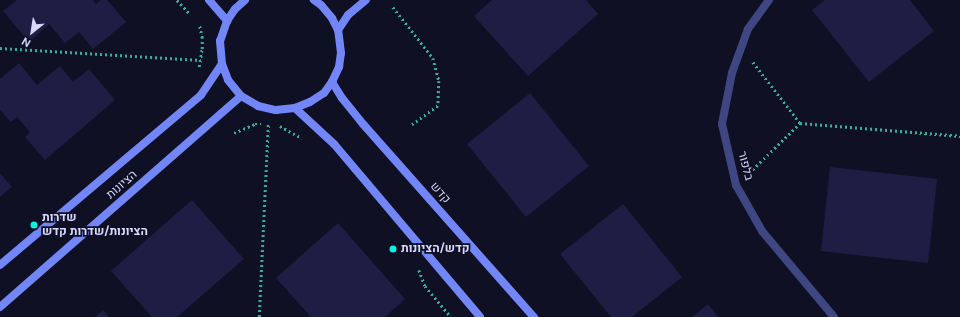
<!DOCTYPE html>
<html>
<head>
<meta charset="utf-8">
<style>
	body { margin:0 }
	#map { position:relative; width:960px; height:317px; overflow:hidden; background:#101024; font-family:"DM Sans",Heebo,sans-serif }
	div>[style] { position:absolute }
	.building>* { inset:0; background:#1e1d44 }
	.path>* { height:2.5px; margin-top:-1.25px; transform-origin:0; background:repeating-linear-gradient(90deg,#36b094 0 2px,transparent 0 5px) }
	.street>* { height:8px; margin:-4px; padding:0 4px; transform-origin:4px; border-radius:4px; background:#3e4781 }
	.secondary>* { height:8px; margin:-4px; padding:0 4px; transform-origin:4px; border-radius:4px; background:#7286f7 }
	.dots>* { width:11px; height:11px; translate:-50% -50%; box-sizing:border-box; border:2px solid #101024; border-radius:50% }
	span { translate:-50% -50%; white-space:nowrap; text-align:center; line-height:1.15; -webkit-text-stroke:3.5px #101024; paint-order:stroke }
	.street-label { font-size:12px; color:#d6d8fd }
	.poi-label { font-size:12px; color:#d6d8fd; font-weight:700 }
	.left { translate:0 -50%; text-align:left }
	.north { position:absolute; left:12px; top:12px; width:40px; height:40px; -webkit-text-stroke:3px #101024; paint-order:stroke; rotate:210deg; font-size:11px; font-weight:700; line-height:16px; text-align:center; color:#d6d8fd }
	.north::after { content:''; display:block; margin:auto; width:14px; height:18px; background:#d6d8fd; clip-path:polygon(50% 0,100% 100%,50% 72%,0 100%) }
</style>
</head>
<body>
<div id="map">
	<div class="building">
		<div style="clip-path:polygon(17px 0,93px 0,96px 4px,101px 0,107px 0,126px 22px,93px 49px,79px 32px,65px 43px,49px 24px,29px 42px,3px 11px)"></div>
		<div style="clip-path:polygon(492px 0,586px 0,598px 14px,528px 76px,474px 16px)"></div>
		<div style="clip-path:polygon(825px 0,910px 0,934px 31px,869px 82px,812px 10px)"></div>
		<div style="clip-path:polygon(19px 63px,37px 85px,60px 66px,73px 82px,89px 69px,115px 100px,45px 160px,25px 137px,30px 132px,17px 117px,11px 122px,0 110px,0 79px)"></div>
		<div style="clip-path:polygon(530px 93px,589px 166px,526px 217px,467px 144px)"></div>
		<div style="clip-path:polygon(830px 167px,937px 179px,928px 263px,821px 251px)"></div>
		<div style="clip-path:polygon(0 173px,12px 187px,0 197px)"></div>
		<div style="clip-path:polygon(192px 200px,244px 259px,177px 317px,152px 317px,111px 271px)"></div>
		<div style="clip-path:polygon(623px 204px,682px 277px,632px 317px,611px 317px,560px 254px)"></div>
		<div style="clip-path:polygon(338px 223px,405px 299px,385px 317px,311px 317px,276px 278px)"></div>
		<div style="clip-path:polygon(708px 304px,718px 317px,692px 317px)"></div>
		<div style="clip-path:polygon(103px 310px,109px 317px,95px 317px)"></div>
	</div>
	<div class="path">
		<div style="left:177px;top:0;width:18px;rotate:47deg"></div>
		<div style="left:393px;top:7px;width:65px;rotate:51.9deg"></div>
		<div style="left:433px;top:58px;width:24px;rotate:75deg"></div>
		<div style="left:439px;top:81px;width:25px;rotate:92deg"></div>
		<div style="left:438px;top:106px;width:32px;rotate:144deg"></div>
		<div style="left:0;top:48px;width:201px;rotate:3.4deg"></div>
		<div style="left:753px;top:62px;width:77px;rotate:52.4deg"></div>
		<div style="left:199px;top:67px;width:18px;rotate:-81deg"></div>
		<div style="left:202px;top:49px;width:11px;rotate:-90deg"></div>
		<div style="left:202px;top:38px;width:14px;rotate:-102deg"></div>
		<div style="left:280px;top:126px;width:25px;rotate:29deg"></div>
		<div style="left:234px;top:133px;width:23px;rotate:-23deg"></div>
		<div style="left:255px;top:124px;width:6px"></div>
		<div style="left:749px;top:173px;width:71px;rotate:-44.4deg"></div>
		<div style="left:800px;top:123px;width:161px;rotate:4.6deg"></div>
		<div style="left:419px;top:270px;width:17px;rotate:69deg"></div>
		<div style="left:425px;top:286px;width:40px;rotate:50deg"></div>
		<div style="left:259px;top:317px;width:193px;rotate:-87.3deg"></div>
	</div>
	<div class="street">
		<div style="left:769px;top:0;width:36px;rotate:126deg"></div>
		<div style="left:748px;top:29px;width:47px;rotate:110deg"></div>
		<div style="left:732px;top:73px;width:52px;rotate:101.1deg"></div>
		<div style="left:722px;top:124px;width:63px;rotate:77.1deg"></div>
		<div style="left:736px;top:185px;width:53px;rotate:60.5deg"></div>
		<div style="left:762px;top:231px;width:112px;rotate:50.1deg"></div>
	</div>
	<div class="secondary">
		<div style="left:209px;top:0;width:28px;rotate:49deg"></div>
		<div style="left:245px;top:0;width:13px;rotate:138deg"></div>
		<div style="left:235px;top:9px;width:14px;rotate:124deg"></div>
		<div style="left:227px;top:21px;width:21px;rotate:109deg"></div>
		<div style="left:220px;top:41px;width:23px;rotate:85deg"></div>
		<div style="left:222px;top:64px;width:17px;rotate:69deg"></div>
		<div style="left:228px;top:80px;width:21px;rotate:51deg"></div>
		<div style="left:241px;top:96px;width:20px;rotate:30deg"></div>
		<div style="left:258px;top:106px;width:18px;rotate:13deg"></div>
		<div style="left:276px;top:110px;width:19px;rotate:-6deg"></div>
		<div style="left:295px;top:108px;width:16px;rotate:-22deg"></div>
		<div style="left:310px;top:102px;width:17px;rotate:-33deg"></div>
		<div style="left:324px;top:93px;width:14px;rotate:-54deg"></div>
		<div style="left:332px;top:82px;width:17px;rotate:-65deg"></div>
		<div style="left:339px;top:67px;width:14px;rotate:-82deg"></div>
		<div style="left:341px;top:53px;width:23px;rotate:-97deg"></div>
		<div style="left:338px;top:30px;width:13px;rotate:-117deg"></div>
		<div style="left:332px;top:18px;width:17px;rotate:-130deg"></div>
		<div style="left:321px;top:5px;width:9px;rotate:-144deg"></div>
		<div style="left:338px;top:30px;width:18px;rotate:-56deg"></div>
		<div style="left:348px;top:15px;width:23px;rotate:-40deg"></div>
		<div style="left:332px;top:82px;width:19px;rotate:58deg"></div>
		<div style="left:342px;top:98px;width:33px;rotate:51deg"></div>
		<div style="left:363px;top:124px;width:258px;rotate:48.5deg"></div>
		<div style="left:295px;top:108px;width:53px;rotate:42.7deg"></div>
		<div style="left:334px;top:144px;width:226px;rotate:49.8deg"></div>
		<div style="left:0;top:265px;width:263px;rotate:-40.2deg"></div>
		<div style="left:201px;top:95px;width:37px;rotate:-56deg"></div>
		<div style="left:0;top:307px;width:320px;rotate:-41.2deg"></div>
	</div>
	<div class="dots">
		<div style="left:34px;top:225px;background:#0ef1e0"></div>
		<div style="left:393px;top:249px;background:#0ef1e0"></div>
	</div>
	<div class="street-label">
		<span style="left:745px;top:166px;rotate:75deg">בלפור</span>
		<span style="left:122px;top:185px;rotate:-41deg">הציונות</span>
		<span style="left:440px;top:193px;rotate:49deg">קדש</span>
	</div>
	<div class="poi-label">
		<span class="left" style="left:42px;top:225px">שדרות<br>הציונות/שדרות קדש</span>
		<span class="left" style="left:401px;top:249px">קדש/הציונות</span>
	</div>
	<div class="north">N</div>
</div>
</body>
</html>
